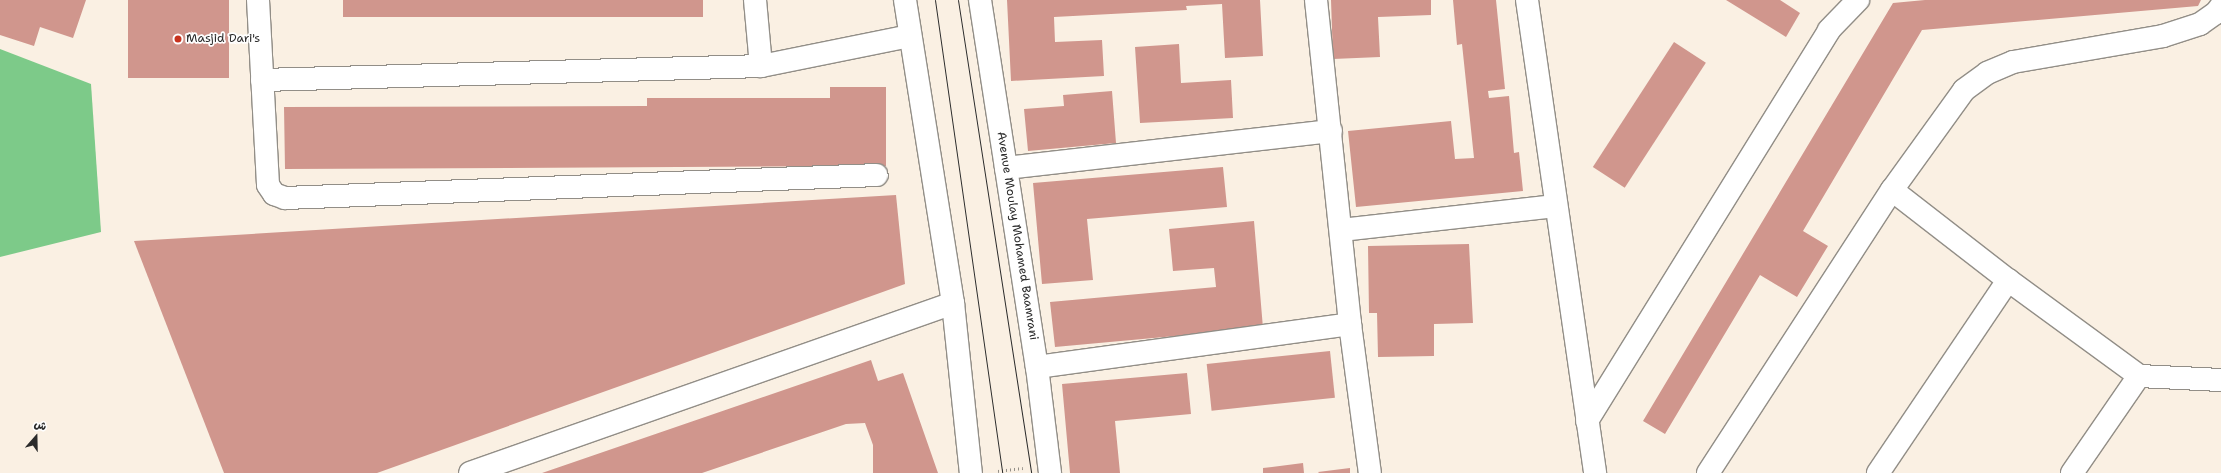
<!DOCTYPE html>
<meta charset="utf-8">
<style>
body{margin:0}
#map{position:relative;width:2221px;height:473px;overflow:hidden;background:#faf0e3;font-family:"Shantell Sans","Playpen Sans Arabic",sans-serif}
div>[style]{position:absolute}
.green>*{inset:0;background:#7dca89}
.building>*{inset:0;background:#d0968d;transform-origin:0 0}
.path>*{height:2.5px;margin-top:-1.25px;transform-origin:0;background:repeating-linear-gradient(90deg,#928e87 0 1px,transparent 0 4px)}
.roads{filter:drop-shadow(1px 0 #928e87) drop-shadow(-1px 0 #928e87) drop-shadow(0 1px #928e87) drop-shadow(0 -1px #928e87)}
.minor>*{height:22px;margin:-11px;padding:0 11px;transform-origin:11px;border-radius:11px;background:#fff}
.tram>*{height:1px;margin:-0.5px;padding:0 0.5px;transform-origin:0.5px;border-radius:0.5px;background:#2b2b2b}
.dots>*{width:11px;height:11px;translate:-50% -50%;box-sizing:border-box;border:2px solid #fff;border-radius:50%}
span{translate:-50% -50%;white-space:nowrap;text-align:center;line-height:1.15;-webkit-text-stroke:3.5px #fff;paint-order:stroke}
.poi-label{font-size:12px;color:#2b2b2b}
.left{translate:0 -50%;text-align:left}
.street-label{font-size:12px;color:#2b2b2b}
.north{position:absolute;left:16px;top:417px;width:40px;height:40px;-webkit-text-stroke:3px #fff;paint-order:stroke;rotate:20deg;font-size:11px;font-weight:700;line-height:16px;text-align:center;color:#2b2b2b}
.north::after{content:'';display:block;margin:auto;width:14px;height:18px;background:#2b2b2b;clip-path:polygon(50% 0,100% 100%,50% 72%,0 100%)}
</style>
<div id="map">
<div class="green">
<i style="clip-path:polygon(0 49px,91px 84px,101px 232px,0 257px)"></i>
</div>
<div class="building">
<i style="clip-path:polygon(0 0,86px 0,73px 38px,40px 27px,34px 46px,0 35px)"></i>
<i style="left:128px;top:0;width:101px;height:78px"></i>
<i style="left:343px;top:0;width:360px;height:17px"></i>
<i style="clip-path:polygon(1007px 0,1260px 0,1263px 56px,1225px 58px,1222px 4px,1186px 6px,1187px 10px,1054px 17px,1055px 42px,1102px 40px,1104px 76px,1011px 81px)"></i>
<i style="clip-path:polygon(1331px 0,1431px 0,1431px 15px,1378px 17px,1380px 57px,1333px 59px)"></i>
<i style="clip-path:polygon(1453px 0,1496px 0,1505px 89px,1488px 91px,1489px 98px,1509px 96px,1514px 153px,1519px 152px,1523px 191px,1356px 207px,1348px 131px,1451px 121px,1455px 159px,1474px 158px,1462px 44px,1457px 45px)"></i>
<i style="clip-path:polygon(1726px 0,1780px 0,1800px 13px,1786px 37px)"></i>
<i style="clip-path:polygon(1925px 0,2201px 0,2198px 6px,1922px 30px,1803px 231px,1828px 246px,1797px 297px,1760px 275px,1665px 434px,1643px 421px,1893px 3px)"></i>
<i style="left:1674px;top:42px;width:38px;height:149px;rotate:33deg"></i>
<i style="clip-path:polygon(1179px 44px,1181px 83px,1231px 80px,1233px 118px,1140px 123px,1135px 47px)"></i>
<i style="clip-path:polygon(830px 87px,886px 87px,886px 166px,285px 169px,284px 107px,647px 106px,647px 98px,830px 98px)"></i>
<i style="clip-path:polygon(1112px 91px,1116px 143px,1028px 151px,1024px 109px,1064px 106px,1063px 95px)"></i>
<i style="clip-path:polygon(1223px 167px,1227px 207px,1087px 219px,1093px 280px,1042px 284px,1033px 183px)"></i>
<i style="clip-path:polygon(896px 195px,905px 284px,377px 473px,224px 473px,134px 241px)"></i>
<i style="clip-path:polygon(1254px 221px,1263px 328px,1055px 347px,1050px 302px,1216px 287px,1214px 268px,1173px 271px,1169px 229px)"></i>
<i style="clip-path:polygon(1469px 244px,1473px 323px,1434px 324px,1434px 356px,1378px 357px,1377px 313px,1369px 313px,1368px 246px)"></i>
<i style="left:1330px;top:351px;width:47px;height:124px;rotate:84deg"></i>
<i style="clip-path:polygon(871px 360px,878px 381px,903px 373px,938px 473px,873px 473px,873px 445px,865px 423px,846px 424px,702px 473px,542px 473px)"></i>
<i style="clip-path:polygon(1187px 373px,1191px 414px,1115px 421px,1120px 473px,1070px 473px,1062px 384px)"></i>
<i style="clip-path:polygon(1303px 463px,1304px 473px,1263px 473px,1263px 468px)"></i>
<i style="clip-path:polygon(1350px 468px,1350px 473px,1319px 473px,1318px 472px)"></i>
</div>
<div class="path">
<i style="left:998px;top:471px;width:25px;rotate:-7deg"></i>
</div>
<div class="roads">
<div class="minor">
<i style="left:258px;top:0;width:185px;rotate:86.9deg"></i>
<i style="left:268px;top:185px;width:11px;rotate:56deg"></i>
<i style="left:274px;top:194px;width:12px;rotate:20deg"></i>
<i style="left:285px;top:198px;width:592px;rotate:-2.22deg"></i>
<i style="left:755px;top:0;width:66px;rotate:84.8deg"></i>
<i style="left:905px;top:0;width:307px;rotate:81deg"></i>
<i style="left:953px;top:303px;width:171px;rotate:84deg"></i>
<i style="left:980px;top:0;width:371px;rotate:81.2deg"></i>
<i style="left:1037px;top:367px;width:107px;rotate:83deg"></i>
<i style="left:1316px;top:0;width:326px;rotate:84deg"></i>
<i style="left:1350px;top:324px;width:150px;rotate:82.4deg"></i>
<i style="left:1527px;top:0;width:478px;rotate:81.8deg"></i>
<i style="left:262px;top:80px;width:499px;rotate:-1.6deg"></i>
<i style="left:761px;top:66px;width:152px;rotate:-11.4deg"></i>
<i style="left:1006px;top:168px;width:327px;rotate:-6.5deg"></i>
<i style="left:1892px;top:190px;width:147px;rotate:37.8deg"></i>
<i style="left:2008px;top:280px;width:162px;rotate:36.2deg"></i>
<i style="left:1341px;top:230px;width:216px;rotate:-6.4deg"></i>
<i style="left:1037px;top:367px;width:316px;rotate:-7.8deg"></i>
<i style="left:1587px;top:421px;width:460px;rotate:-58.2deg"></i>
<i style="left:1829px;top:30px;width:42px;rotate:-46deg"></i>
<i style="left:470px;top:473px;width:512px;rotate:-19.39deg"></i>
<i style="left:1708px;top:473px;width:338px;rotate:-57deg"></i>
<i style="left:1892px;top:190px;width:123px;rotate:-54.2deg"></i>
<i style="left:1964px;top:90px;width:29px;rotate:-36deg"></i>
<i style="left:1987px;top:73px;width:28px;rotate:-23deg"></i>
<i style="left:2013px;top:62px;width:152px;rotate:-9.8deg"></i>
<i style="left:2163px;top:36px;width:39px;rotate:-18deg"></i>
<i style="left:2200px;top:24px;width:19px;rotate:-35deg"></i>
<i style="left:2216px;top:13px;width:9px;rotate:-54deg"></i>
<i style="left:1878px;top:473px;width:233px;rotate:-56deg"></i>
<i style="left:2072px;top:473px;width:118px;rotate:-55.4deg"></i>
<i style="left:2139px;top:376px;width:82px;rotate:2.8deg"></i>
</div>
</div>
<div class="tram">
<i style="left:935px;top:0;width:478px;rotate:81.9deg"></i>
<i style="left:958px;top:0;width:479px;rotate:81.2deg"></i>
</div>
<div class="dots">
<i style="left:178px;top:39px;background:#c8321e"></i>
</div>
<div class="poi-label">
<span class="left" style="left:186px;top:39px">Masjid Dari's</span>
</div>
<div class="street-label">
<span style="left:1017px;top:236px;rotate:81deg">Avenue Moulay Mohamed Baamrani</span>
</div>
<div class="north">ش</div>
</div>
